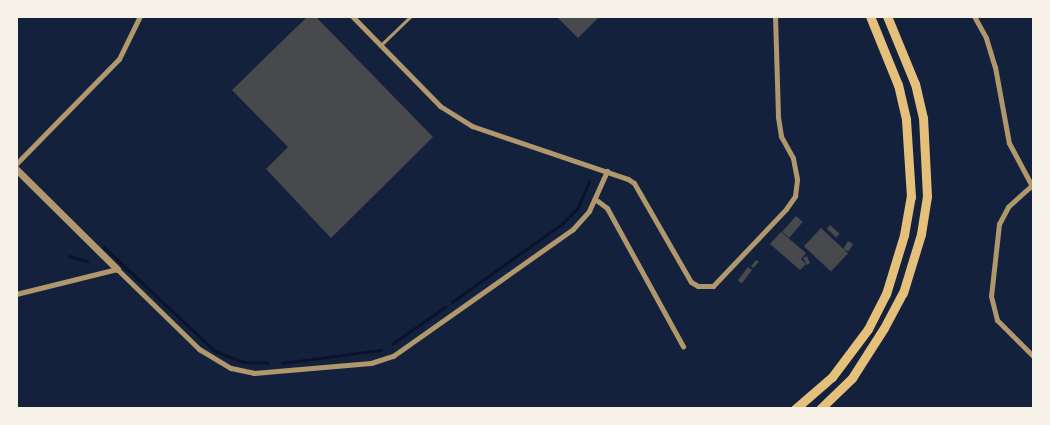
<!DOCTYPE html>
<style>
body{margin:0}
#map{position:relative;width:1050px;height:425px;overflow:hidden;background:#14213d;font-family:Roboto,sans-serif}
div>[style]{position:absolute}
.stream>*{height:2.5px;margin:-1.25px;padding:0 1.25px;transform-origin:1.25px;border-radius:1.25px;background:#0b132b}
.building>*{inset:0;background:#48494c;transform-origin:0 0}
.service>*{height:2.5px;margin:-1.25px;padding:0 1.25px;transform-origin:1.25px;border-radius:1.25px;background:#b1986c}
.minor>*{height:5px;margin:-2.5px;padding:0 2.5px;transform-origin:2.5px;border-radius:2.5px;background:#b1986c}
.tertiary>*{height:7px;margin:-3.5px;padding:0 3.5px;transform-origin:3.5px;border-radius:3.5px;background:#b1986c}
.primary>*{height:9px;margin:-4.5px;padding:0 4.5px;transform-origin:4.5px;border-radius:4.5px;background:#e5c07b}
span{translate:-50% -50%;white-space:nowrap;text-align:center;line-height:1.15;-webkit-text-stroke:5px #f6f1e7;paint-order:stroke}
.frame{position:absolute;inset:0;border:18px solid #f6f1e7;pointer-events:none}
</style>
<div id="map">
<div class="stream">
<i style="left:104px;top:247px;width:152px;rotate:43.1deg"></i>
<i style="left:215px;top:351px;width:31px;rotate:21deg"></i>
<i style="left:244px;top:362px;width:24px;rotate:2deg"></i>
<i style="left:69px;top:256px;width:19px;rotate:16deg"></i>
<i style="left:452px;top:302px;width:136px;rotate:-35.4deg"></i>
<i style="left:563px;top:223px;width:20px;rotate:-45deg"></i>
<i style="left:577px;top:209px;width:30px;rotate:-66deg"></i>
<i style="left:392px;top:344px;width:65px;rotate:-34.9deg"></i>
<i style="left:282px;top:363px;width:100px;rotate:-7.5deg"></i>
</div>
<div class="building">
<i style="clip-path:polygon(308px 16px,315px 16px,433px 137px,331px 238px,266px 169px,288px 147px,232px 90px)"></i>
<i style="clip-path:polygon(556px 16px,600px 16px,578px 38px)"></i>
<i style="left:796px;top:216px;width:9px;height:21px;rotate:41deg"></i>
<i style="left:830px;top:225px;width:13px;height:5px;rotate:42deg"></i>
<i style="left:821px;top:228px;width:37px;height:25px;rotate:43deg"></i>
<i style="clip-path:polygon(781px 232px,806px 253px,801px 259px,806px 264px,800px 270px,770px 244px)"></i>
<i style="left:848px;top:241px;width:6px;height:9px;rotate:31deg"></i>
<i style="clip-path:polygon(807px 256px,810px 263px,807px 265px,803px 258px)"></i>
<i style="clip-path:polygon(756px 260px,759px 262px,753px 268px,751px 266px)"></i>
<i style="left:748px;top:267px;width:5px;height:17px;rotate:37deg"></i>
</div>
<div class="service">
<i style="left:382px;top:44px;width:40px;rotate:-44deg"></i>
</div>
<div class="minor">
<i style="left:352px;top:16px;width:126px;rotate:45.6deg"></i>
<i style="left:440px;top:106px;width:38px;rotate:32deg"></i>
<i style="left:472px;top:126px;width:165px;rotate:18.8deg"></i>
<i style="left:628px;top:179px;width:7px;rotate:34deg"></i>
<i style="left:634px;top:183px;width:114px;rotate:60.1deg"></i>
<i style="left:691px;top:282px;width:8px;rotate:30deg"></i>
<i style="left:698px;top:286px;width:15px"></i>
<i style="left:713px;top:286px;width:106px;rotate:-46.5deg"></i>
<i style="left:786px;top:209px;width:16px;rotate:-55deg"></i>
<i style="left:795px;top:196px;width:17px;rotate:-83deg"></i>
<i style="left:797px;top:179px;width:21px;rotate:-101deg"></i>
<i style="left:793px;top:158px;width:25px;rotate:-119deg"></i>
<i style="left:781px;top:136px;width:20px;rotate:-99deg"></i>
<i style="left:778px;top:116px;width:100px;rotate:-91.7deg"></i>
<i style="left:974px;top:16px;width:25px;rotate:61deg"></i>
<i style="left:986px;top:38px;width:30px;rotate:73deg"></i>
<i style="left:995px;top:67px;width:77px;rotate:79.6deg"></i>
<i style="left:1009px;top:143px;width:51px;rotate:61.9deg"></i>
<i style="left:16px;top:164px;width:147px;rotate:-45.6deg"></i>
<i style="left:119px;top:59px;width:48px;rotate:-64deg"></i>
<i style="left:1031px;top:186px;width:31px;rotate:138deg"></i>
<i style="left:1008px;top:207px;width:19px;rotate:118deg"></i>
<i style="left:999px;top:224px;width:72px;rotate:96.3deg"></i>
<i style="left:991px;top:296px;width:25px;rotate:76deg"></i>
<i style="left:997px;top:320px;width:52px;rotate:45deg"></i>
<i style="left:595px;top:199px;width:15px;rotate:37deg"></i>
<i style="left:607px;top:208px;width:158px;rotate:61.2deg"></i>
<i style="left:16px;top:294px;width:104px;rotate:-13.9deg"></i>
<i style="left:117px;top:269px;width:115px;rotate:44.3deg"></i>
<i style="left:199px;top:349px;width:37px;rotate:31deg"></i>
<i style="left:231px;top:368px;width:24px;rotate:12deg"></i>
<i style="left:254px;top:373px;width:117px;rotate:-4.9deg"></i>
<i style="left:371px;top:363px;width:23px;rotate:-18deg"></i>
<i style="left:393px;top:356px;width:220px;rotate:-35.2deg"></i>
<i style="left:573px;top:229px;width:24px;rotate:-48deg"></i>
<i style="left:589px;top:211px;width:44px;rotate:-65.8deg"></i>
</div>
<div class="tertiary">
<i style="left:16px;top:169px;width:142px;rotate:44.7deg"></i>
</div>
<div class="primary">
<i style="left:795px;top:409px;width:49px;rotate:-40.9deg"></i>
<i style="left:832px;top:377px;width:60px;rotate:-53.1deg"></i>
<i style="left:868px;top:329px;width:39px;rotate:-63deg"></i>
<i style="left:886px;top:294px;width:62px;rotate:-73deg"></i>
<i style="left:904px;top:235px;width:39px;rotate:-80deg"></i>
<i style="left:911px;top:197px;width:78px;rotate:-93.7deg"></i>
<i style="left:906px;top:119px;width:35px;rotate:-103deg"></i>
<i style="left:898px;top:85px;width:74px;rotate:-112.1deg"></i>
<i style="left:820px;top:409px;width:45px;rotate:-44.1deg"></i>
<i style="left:852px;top:378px;width:59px;rotate:-57.4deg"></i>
<i style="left:884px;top:328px;width:40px;rotate:-62deg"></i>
<i style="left:903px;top:293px;width:62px;rotate:-73deg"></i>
<i style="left:921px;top:234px;width:38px;rotate:-81deg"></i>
<i style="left:927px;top:196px;width:78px;rotate:-92.9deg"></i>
<i style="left:923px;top:118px;width:35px;rotate:-103deg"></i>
<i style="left:915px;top:84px;width:74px;rotate:-112.4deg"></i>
</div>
<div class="frame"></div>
</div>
